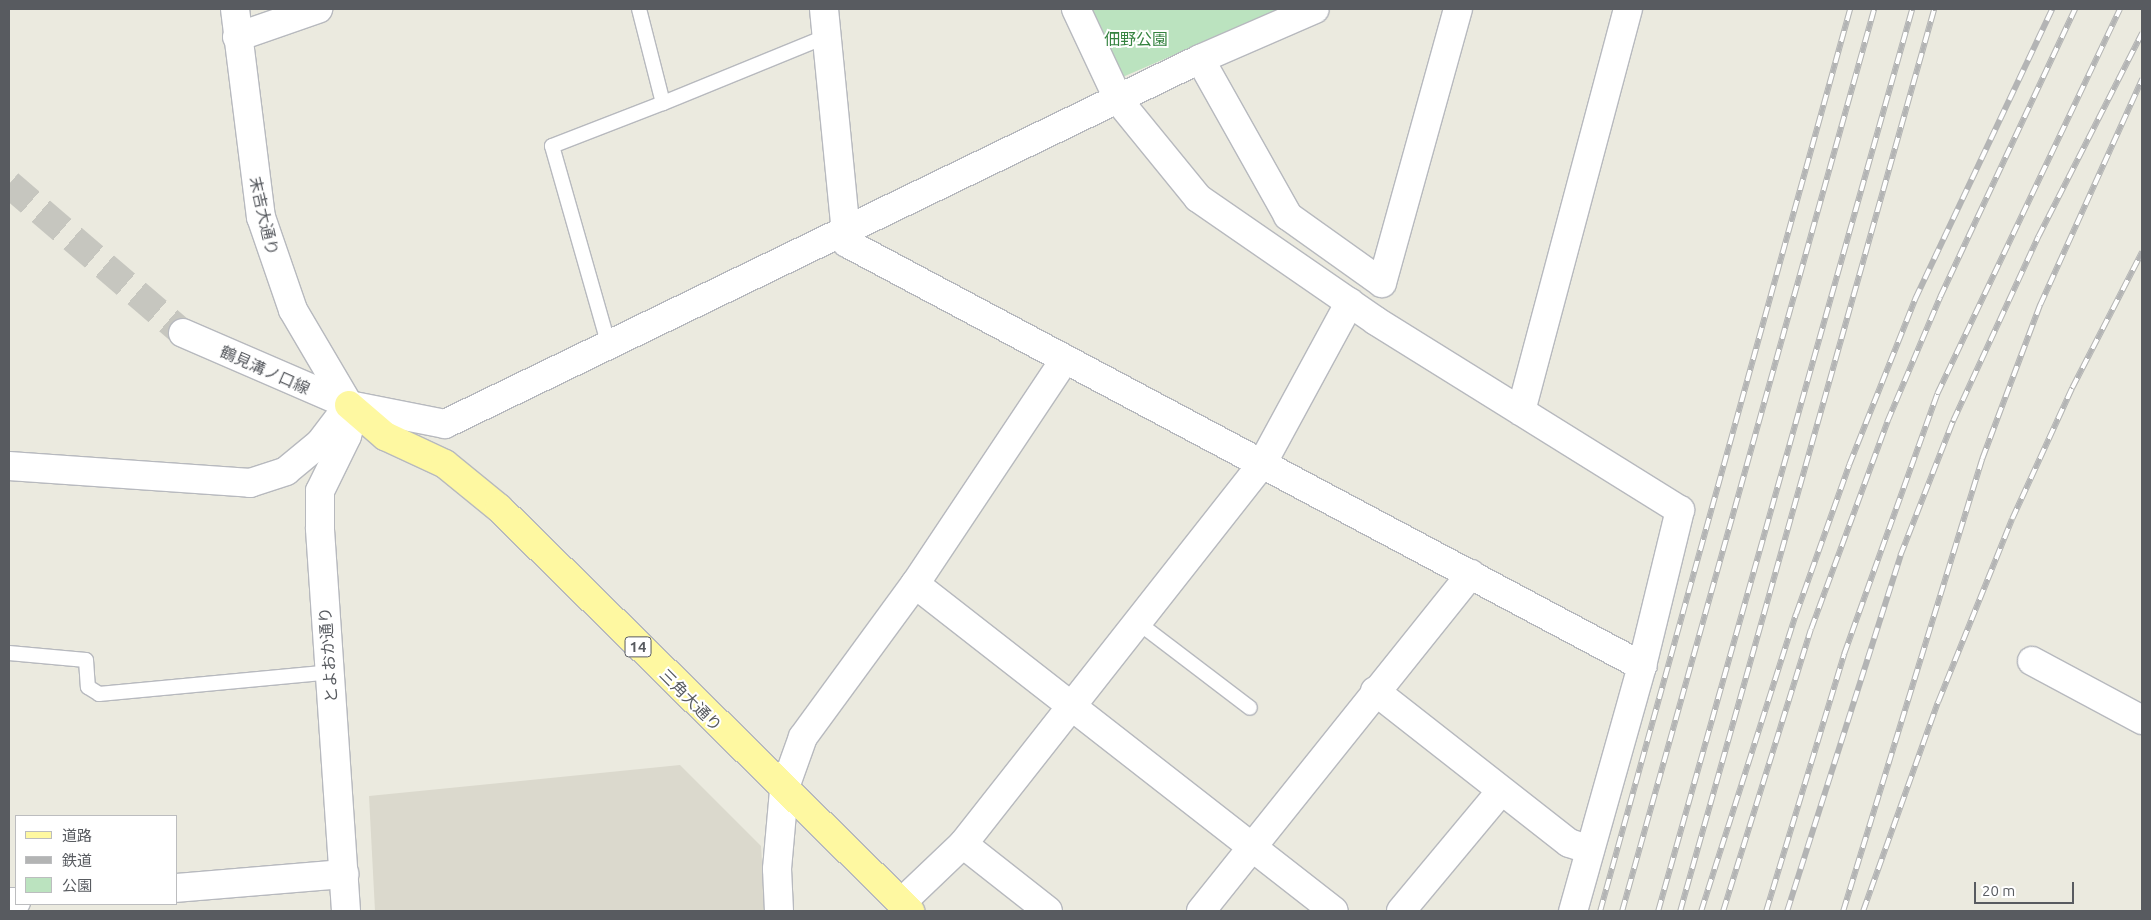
<!DOCTYPE html>
<meta charset="utf-8">
<style>
body{margin:0}
#map{position:relative;width:2151px;height:920px;overflow:hidden;background:#ebeadf;font-family:Ubuntu,"Noto Sans JP",sans-serif}
div>[style]{position:absolute}
.education>*{inset:0;background:#dbd9cd}
.green>*{inset:0;background:#bbe3bf}
.street-tunnel>*{height:28px;margin-top:-14px;transform-origin:0;background:repeating-linear-gradient(90deg,#c6c6bf 0 28px,transparent 0 42px)}
.roads{filter:drop-shadow(1px 0 #b7b9be) drop-shadow(-1px 0 #b7b9be) drop-shadow(0 1px #b7b9be) drop-shadow(0 -1px #b7b9be)}
.lane>*{height:14px;margin:-7px;padding:0 7px;transform-origin:7px;border-radius:7px;background:#fff}
.street>*{height:28px;margin:-14px;padding:0 14px;transform-origin:14px;border-radius:14px;background:#fff}
.secondary>*{height:28px;margin:-14px;padding:0 14px;transform-origin:14px;border-radius:14px;background:#fff}
.primary>*{height:28px;margin:-14px;padding:0 14px;transform-origin:14px;border-radius:14px;background:#fef8a1}
.rail>*{height:5.5px;margin-top:-2.75px;transform-origin:0;background:repeating-linear-gradient(90deg,#fff 0 11px,#b3b4b4 0 22px);box-sizing:border-box;border-block:1px solid #b3b4b4}
span{translate:-50% -50%;white-space:nowrap;text-align:center;line-height:1.15;-webkit-text-stroke:4px #fff;paint-order:stroke}
.shield-label span{padding:1px 4px;background:#fff;border:1px solid;border-radius:4px;-webkit-text-stroke-width:0}
.shield-label{font-size:15px;color:#585b60;font-weight:700}
.park-label{font-size:16px;color:#358340}
.street-label{font-size:16px;color:#585b60}
.frame{position:absolute;inset:0;border:10px solid #585b60;pointer-events:none}
.legend{position:absolute;left:15px;top:815px;width:162px;height:90px;box-sizing:border-box;background:#fff;border:1px solid #bcbdbf;margin:0;padding:6px 9px;list-style:none;font-size:15px;color:#585b60}
.legend li{display:flex;align-items:center;gap:10px;height:25px}
.legend b{width:25px;border:1px solid #bcbdbf}
.scale{position:absolute;left:1974px;top:882px;width:100px;height:22px;box-sizing:border-box;border:2px solid #585b60;border-top:0;padding-left:6px;font-size:15px;line-height:18px;white-space:nowrap;color:#585b60;-webkit-text-stroke:4px #fff;paint-order:stroke}
</style>
<div id="map">
<div class="education">
<i style="clip-path:polygon(680px 765px,761px 846px,765px 911px,375px 911px,369px 796px)"></i>
</div>
<div class="green">
<i style="clip-path:polygon(1091px 9px,1280px 9px,1118px 79px)"></i>
</div>
<div class="street-tunnel">
<i style="left:9px;top:184px;width:229px;rotate:40.6deg"></i>
</div>
<div class="roads">
<div class="lane">
<i style="left:663px;top:103px;width:177px;rotate:-22.2deg"></i>
<i style="left:609px;top:346px;width:208px;rotate:-105.9deg"></i>
<i style="left:552px;top:146px;width:119px;rotate:-21.2deg"></i>
<i style="left:663px;top:103px;width:97px;rotate:-104.3deg"></i>
<i style="left:1136px;top:621px;width:143px;rotate:37.3deg"></i>
<i style="left:9px;top:653px;width:77px;rotate:5.2deg"></i>
<i style="left:86px;top:660px;width:27px;rotate:86deg"></i>
<i style="left:88px;top:687px;width:13px;rotate:32deg"></i>
<i style="left:99px;top:694px;width:232px;rotate:-5.4deg"></i>
</div>
<div class="street">
<i style="left:824px;top:9px;width:235px;rotate:84.4deg"></i>
<i style="left:847px;top:243px;width:901px;rotate:28.02deg"></i>
<i style="left:1076px;top:9px;width:102px;rotate:64.9deg"></i>
<i style="left:1119px;top:101px;width:125px;rotate:50.8deg"></i>
<i style="left:1198px;top:198px;width:216px;rotate:34.6deg"></i>
<i style="left:1376px;top:321px;width:358px;rotate:31.9deg"></i>
<i style="left:1680px;top:510px;width:161px;rotate:103.7deg"></i>
<i style="left:1642px;top:666px;width:255px;rotate:105.7deg"></i>
<i style="left:237px;top:37px;width:86px;rotate:-19.1deg"></i>
<i style="left:1200px;top:59px;width:180px;rotate:60.7deg"></i>
<i style="left:1288px;top:216px;width:115px;rotate:35.5deg"></i>
<i style="left:1382px;top:283px;width:284px;rotate:-74.5deg"></i>
<i style="left:1521px;top:411px;width:416px;rotate:-75.1deg"></i>
<i style="left:915px;top:584px;width:531px;rotate:37.97deg"></i>
<i style="left:2032px;top:661px;width:125px;rotate:28.2deg"></i>
<i style="left:1375px;top:691px;width:246px;rotate:38.1deg"></i>
<i style="left:1569px;top:843px;width:22px;rotate:18deg"></i>
<i style="left:963px;top:844px;width:108px;rotate:38.2deg"></i>
<i style="left:176px;top:888px;width:169px;rotate:-4.8deg"></i>
<i style="left:9px;top:902px;width:7px"></i>
<i style="left:901px;top:903px;width:86px;rotate:-43.6deg"></i>
<i style="left:963px;top:844px;width:484px;rotate:-51.8deg"></i>
<i style="left:1262px;top:464px;width:184px;rotate:-61.5deg"></i>
<i style="left:346px;top:911px;width:384px;rotate:-93.9deg"></i>
<i style="left:320px;top:528px;width:37px;rotate:-90deg"></i>
<i style="left:320px;top:491px;width:61px;rotate:-63.9deg"></i>
<i style="left:347px;top:436px;width:16px;rotate:-75deg"></i>
<i style="left:351px;top:421px;width:16px;rotate:-97deg"></i>
<i style="left:349px;top:405px;width:98px;rotate:11.2deg"></i>
<i style="left:445px;top:424px;width:839px;rotate:-25.8deg"></i>
<i style="left:1200px;top:59px;width:125px;rotate:-23.5deg"></i>
<i style="left:779px;top:911px;width:42px;rotate:-92.7deg"></i>
<i style="left:777px;top:869px;width:79px;rotate:-84.9deg"></i>
<i style="left:784px;top:790px;width:56px;rotate:-70.3deg"></i>
<i style="left:803px;top:737px;width:190px;rotate:-53.8deg"></i>
<i style="left:915px;top:584px;width:270px;rotate:-56.3deg"></i>
<i style="left:1201px;top:911px;width:432px;rotate:-51.3deg"></i>
<i style="left:1401px;top:911px;width:155px;rotate:-50.2deg"></i>
</div>
<div class="secondary">
<i style="left:235px;top:9px;width:210px;rotate:82.9deg"></i>
<i style="left:261px;top:217px;width:98px;rotate:71deg"></i>
<i style="left:293px;top:310px;width:110px;rotate:59.5deg"></i>
<i style="left:183px;top:333px;width:181px;rotate:23.4deg"></i>
<i style="left:9px;top:466px;width:242px;rotate:4deg"></i>
<i style="left:250px;top:483px;width:38px;rotate:-18deg"></i>
<i style="left:286px;top:471px;width:44px;rotate:-39.5deg"></i>
<i style="left:320px;top:443px;width:48px;rotate:-52.7deg"></i>
</div>
<div class="primary">
<i style="left:349px;top:405px;width:48px;rotate:40.7deg"></i>
<i style="left:385px;top:436px;width:66px;rotate:25deg"></i>
<i style="left:445px;top:464px;width:70px;rotate:39.2deg"></i>
<i style="left:499px;top:508px;width:576px;rotate:44.44deg"></i>
</div>
</div>
<div class="rail">
<i style="left:1600px;top:911px;width:936px;rotate:-74.51deg"></i>
<i style="left:1622px;top:911px;width:937px;rotate:-74.39deg"></i>
<i style="left:1658px;top:911px;width:937px;rotate:-74.27deg"></i>
<i style="left:1680px;top:911px;width:937px;rotate:-74.27deg"></i>
<i style="left:1701px;top:911px;width:312px;rotate:-72.3deg"></i>
<i style="left:1796px;top:614px;width:158px;rotate:-70.4deg"></i>
<i style="left:1849px;top:465px;width:179px;rotate:-68.3deg"></i>
<i style="left:1915px;top:299px;width:321px;rotate:-64.7deg"></i>
<i style="left:1723px;top:911px;width:295px;rotate:-72.7deg"></i>
<i style="left:1811px;top:629px;width:221px;rotate:-69.8deg"></i>
<i style="left:1887px;top:422px;width:136px;rotate:-67deg"></i>
<i style="left:1940px;top:297px;width:318px;rotate:-64.9deg"></i>
<i style="left:1766px;top:911px;width:269px;rotate:-73.1deg"></i>
<i style="left:1844px;top:654px;width:276px;rotate:-70.3deg"></i>
<i style="left:1937px;top:394px;width:426px;rotate:-64.6deg"></i>
<i style="left:1787px;top:911px;width:373px;rotate:-72.3deg"></i>
<i style="left:1900px;top:556px;width:145px;rotate:-68.6deg"></i>
<i style="left:1953px;top:421px;width:203px;rotate:-65.2deg"></i>
<i style="left:2038px;top:237px;width:229px;rotate:-63deg"></i>
<i style="left:1843px;top:911px;width:473px;rotate:-72.9deg"></i>
<i style="left:1982px;top:459px;width:165px;rotate:-69.4deg"></i>
<i style="left:2040px;top:305px;width:248px;rotate:-65.7deg"></i>
<i style="left:1863px;top:911px;width:222px;rotate:-70.3deg"></i>
<i style="left:1938px;top:702px;width:197px;rotate:-68deg"></i>
<i style="left:2012px;top:519px;width:144px;rotate:-65.4deg"></i>
<i style="left:2072px;top:388px;width:153px;rotate:-62.8deg"></i>
</div>
<div class="shield-label">
<span style="left:638px;top:647px">14</span>
</div>
<div class="park-label">
<span style="left:1136px;top:39px">佃野公園</span>
</div>
<div class="street-label">
<span style="left:264px;top:216px;rotate:77deg">末吉大通り</span>
<span style="left:265px;top:370px;rotate:24deg">鶴見溝ノ口線</span>
<span style="left:328px;top:655px;rotate:-94deg">とよおか通り</span>
<span style="left:691px;top:700px;rotate:45deg">三角大通り</span>
</div>
<div class="frame"></div>
<ul class="legend">
<li><b style="height:6px;background:#fef8a1"></b>道路</li>
<li><b style="height:6px;background:#b3b4b4"></b>鉄道</li>
<li><b style="height:14px;background:#bbe3bf"></b>公園</li>
</ul>
<div class="scale">20 m</div>
</div>
